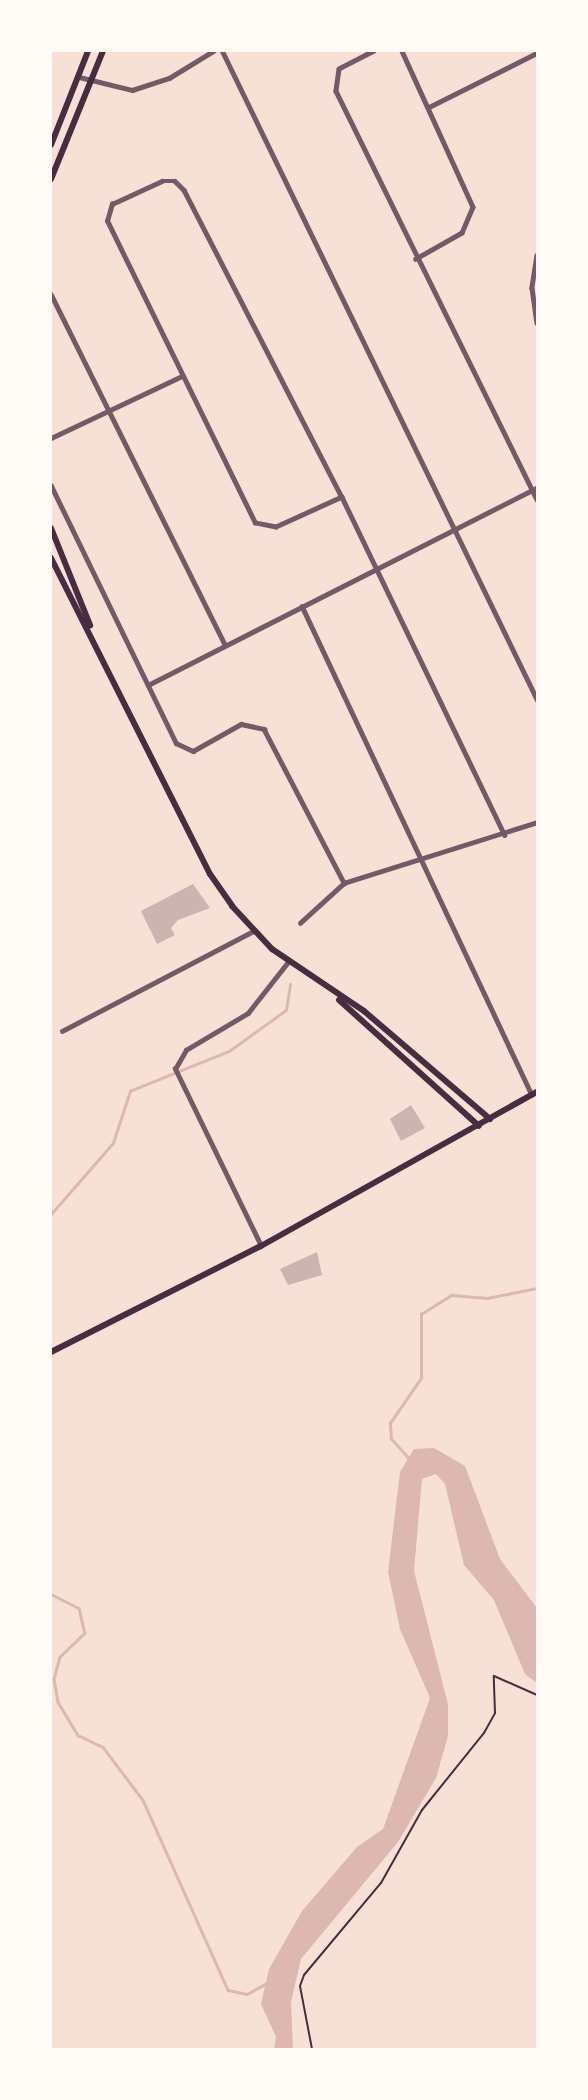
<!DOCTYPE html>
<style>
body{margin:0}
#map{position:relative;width:588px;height:2100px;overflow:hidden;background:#f7e1d7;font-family:"Golos Text",sans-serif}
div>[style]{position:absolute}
.water>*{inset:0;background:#dcb8b0}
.stream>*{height:2.5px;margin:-1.25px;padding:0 1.25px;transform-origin:1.25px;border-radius:1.25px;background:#dcb8b0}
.building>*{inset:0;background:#ccb4b1}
.path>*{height:2px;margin:-1px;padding:0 1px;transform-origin:1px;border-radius:1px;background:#4a2c40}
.minor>*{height:4.5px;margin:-2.25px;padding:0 2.25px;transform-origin:2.25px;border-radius:2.25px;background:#755966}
.tertiary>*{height:5px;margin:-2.5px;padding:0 2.5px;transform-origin:2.5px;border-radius:2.5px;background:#755966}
.secondary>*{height:6px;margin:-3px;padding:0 3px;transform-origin:3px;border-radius:3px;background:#4a2c40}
span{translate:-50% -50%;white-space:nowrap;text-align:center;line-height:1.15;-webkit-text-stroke:6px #fffaf5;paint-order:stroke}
.frame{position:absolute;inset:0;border:52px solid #fffaf5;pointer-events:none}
</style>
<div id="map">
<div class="water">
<i style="clip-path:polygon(434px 1448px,465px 1466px,500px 1559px,537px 1608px,537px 1683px,525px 1674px,494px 1600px,464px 1565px,445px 1484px,436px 1474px,422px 1479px,414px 1571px,448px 1704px,448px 1736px,436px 1778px,398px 1842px,301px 1959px,291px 2002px,293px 2049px,274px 2049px,276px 2037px,261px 2004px,269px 1969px,302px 1911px,357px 1847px,383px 1829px,430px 1698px,400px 1629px,388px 1572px,400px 1472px,414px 1449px)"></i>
</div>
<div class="stream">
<i style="left:51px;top:1214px;width:94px;rotate:-48.9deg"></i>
<i style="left:113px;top:1143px;width:55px;rotate:-71.9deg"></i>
<i style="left:130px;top:1091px;width:107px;rotate:-22deg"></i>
<i style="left:229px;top:1051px;width:70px;rotate:-35.7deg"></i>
<i style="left:286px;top:1010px;width:26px;rotate:-81deg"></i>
<i style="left:410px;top:1460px;width:28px;rotate:-132deg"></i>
<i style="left:391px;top:1439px;width:16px;rotate:-94deg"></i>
<i style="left:390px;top:1423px;width:55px;rotate:-55.4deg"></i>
<i style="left:421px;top:1378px;width:64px;rotate:-90deg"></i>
<i style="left:421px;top:1314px;width:36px;rotate:-32deg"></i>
<i style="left:452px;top:1295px;width:35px;rotate:5deg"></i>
<i style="left:487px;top:1298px;width:51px;rotate:-11.3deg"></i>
<i style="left:51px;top:1594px;width:31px;rotate:27deg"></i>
<i style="left:79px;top:1608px;width:26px;rotate:77deg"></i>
<i style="left:85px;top:1633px;width:35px;rotate:136deg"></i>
<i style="left:60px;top:1657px;width:23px;rotate:105deg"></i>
<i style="left:54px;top:1679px;width:23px;rotate:80deg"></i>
<i style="left:58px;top:1702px;width:39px;rotate:59deg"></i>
<i style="left:78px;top:1735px;width:28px;rotate:26deg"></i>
<i style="left:103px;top:1747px;width:66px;rotate:53deg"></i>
<i style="left:143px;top:1800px;width:208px;rotate:65.9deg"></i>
<i style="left:228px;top:1990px;width:19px;rotate:12deg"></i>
<i style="left:247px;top:1994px;width:25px;rotate:-29deg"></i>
</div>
<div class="building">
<i style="clip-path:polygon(193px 884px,210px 908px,178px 920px,171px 928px,175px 935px,157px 944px,141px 911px)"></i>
<i style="clip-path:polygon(411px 1105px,425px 1128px,401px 1141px,390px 1119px)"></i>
<i style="clip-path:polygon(317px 1252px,322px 1275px,288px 1285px,280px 1269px)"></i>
</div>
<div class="path">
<i style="left:312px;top:2049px;width:64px;rotate:-100.8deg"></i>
<i style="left:300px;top:1986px;width:12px;rotate:-70deg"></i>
<i style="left:304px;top:1975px;width:120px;rotate:-50.1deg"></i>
<i style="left:381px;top:1883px;width:84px;rotate:-60.7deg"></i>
<i style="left:422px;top:1810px;width:99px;rotate:-51.2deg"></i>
<i style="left:484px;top:1733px;width:23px;rotate:-61deg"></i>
<i style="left:495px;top:1713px;width:37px;rotate:-92deg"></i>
<i style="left:494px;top:1676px;width:47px;rotate:23.8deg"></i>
</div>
<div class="minor">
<i style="left:374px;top:51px;width:39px;rotate:153deg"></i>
<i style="left:339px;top:69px;width:22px;rotate:98deg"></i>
<i style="left:336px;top:91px;width:455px;rotate:63.8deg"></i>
<i style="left:402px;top:51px;width:171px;rotate:65.5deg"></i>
<i style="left:473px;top:207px;width:28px;rotate:113deg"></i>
<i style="left:462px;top:233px;width:53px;rotate:150.5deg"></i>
<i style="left:429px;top:107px;width:121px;rotate:-26.6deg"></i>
<i style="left:537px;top:255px;width:33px;rotate:99deg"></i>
<i style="left:532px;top:288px;width:35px;rotate:82deg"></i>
<i style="left:51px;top:294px;width:392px;rotate:63.6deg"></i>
<i style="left:51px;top:438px;width:145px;rotate:-25.3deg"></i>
<i style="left:51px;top:485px;width:287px;rotate:64.1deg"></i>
<i style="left:176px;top:743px;width:19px;rotate:25deg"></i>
<i style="left:193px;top:751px;width:55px;rotate:-29.4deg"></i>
<i style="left:241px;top:724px;width:24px;rotate:12deg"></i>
<i style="left:264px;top:729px;width:174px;rotate:62.5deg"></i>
<i style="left:342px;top:497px;width:72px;rotate:155.6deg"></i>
<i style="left:276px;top:527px;width:21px;rotate:-169deg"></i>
<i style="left:255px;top:523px;width:336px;rotate:-116.1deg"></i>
<i style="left:107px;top:221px;width:18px;rotate:-74deg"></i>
<i style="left:112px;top:204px;width:55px;rotate:-24.7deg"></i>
<i style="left:162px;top:181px;width:13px"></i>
<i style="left:175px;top:181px;width:13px;rotate:45deg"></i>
<i style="left:184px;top:190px;width:345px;rotate:62.8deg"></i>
<i style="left:342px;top:497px;width:375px;rotate:64.3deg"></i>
<i style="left:302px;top:606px;width:540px;rotate:64.81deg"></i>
<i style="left:148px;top:685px;width:436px;rotate:-26.9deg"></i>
<i style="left:300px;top:923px;width:59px;rotate:-42.3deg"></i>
<i style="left:344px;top:883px;width:202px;rotate:-17.5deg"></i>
<i style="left:62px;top:1031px;width:216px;rotate:-27.6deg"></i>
<i style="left:261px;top:1246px;width:197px;rotate:-115.9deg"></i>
<i style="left:175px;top:1069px;width:22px;rotate:-60deg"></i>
<i style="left:186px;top:1050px;width:72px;rotate:-30.8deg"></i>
<i style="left:248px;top:1013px;width:65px;rotate:-51.9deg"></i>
</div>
<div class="tertiary">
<i style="left:222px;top:51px;width:721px;rotate:64.11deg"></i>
<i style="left:79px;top:77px;width:55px;rotate:13.8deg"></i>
<i style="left:132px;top:90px;width:39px;rotate:-18deg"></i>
<i style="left:169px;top:78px;width:52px;rotate:-31.5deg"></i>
</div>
<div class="secondary">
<i style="left:51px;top:145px;width:101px;rotate:-68.5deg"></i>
<i style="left:51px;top:179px;width:138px;rotate:-67.9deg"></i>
<i style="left:51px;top:528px;width:105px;rotate:68.1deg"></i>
<i style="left:51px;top:558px;width:354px;rotate:63.3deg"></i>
<i style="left:210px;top:874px;width:39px;rotate:55deg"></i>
<i style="left:232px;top:906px;width:59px;rotate:47.1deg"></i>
<i style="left:272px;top:949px;width:111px;rotate:34deg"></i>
<i style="left:364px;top:1011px;width:166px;rotate:40.6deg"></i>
<i style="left:339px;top:1000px;width:188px;rotate:42deg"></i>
<i style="left:51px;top:1352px;width:235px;rotate:-26.8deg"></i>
<i style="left:261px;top:1246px;width:316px;rotate:-29.2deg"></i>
</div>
<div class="frame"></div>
</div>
